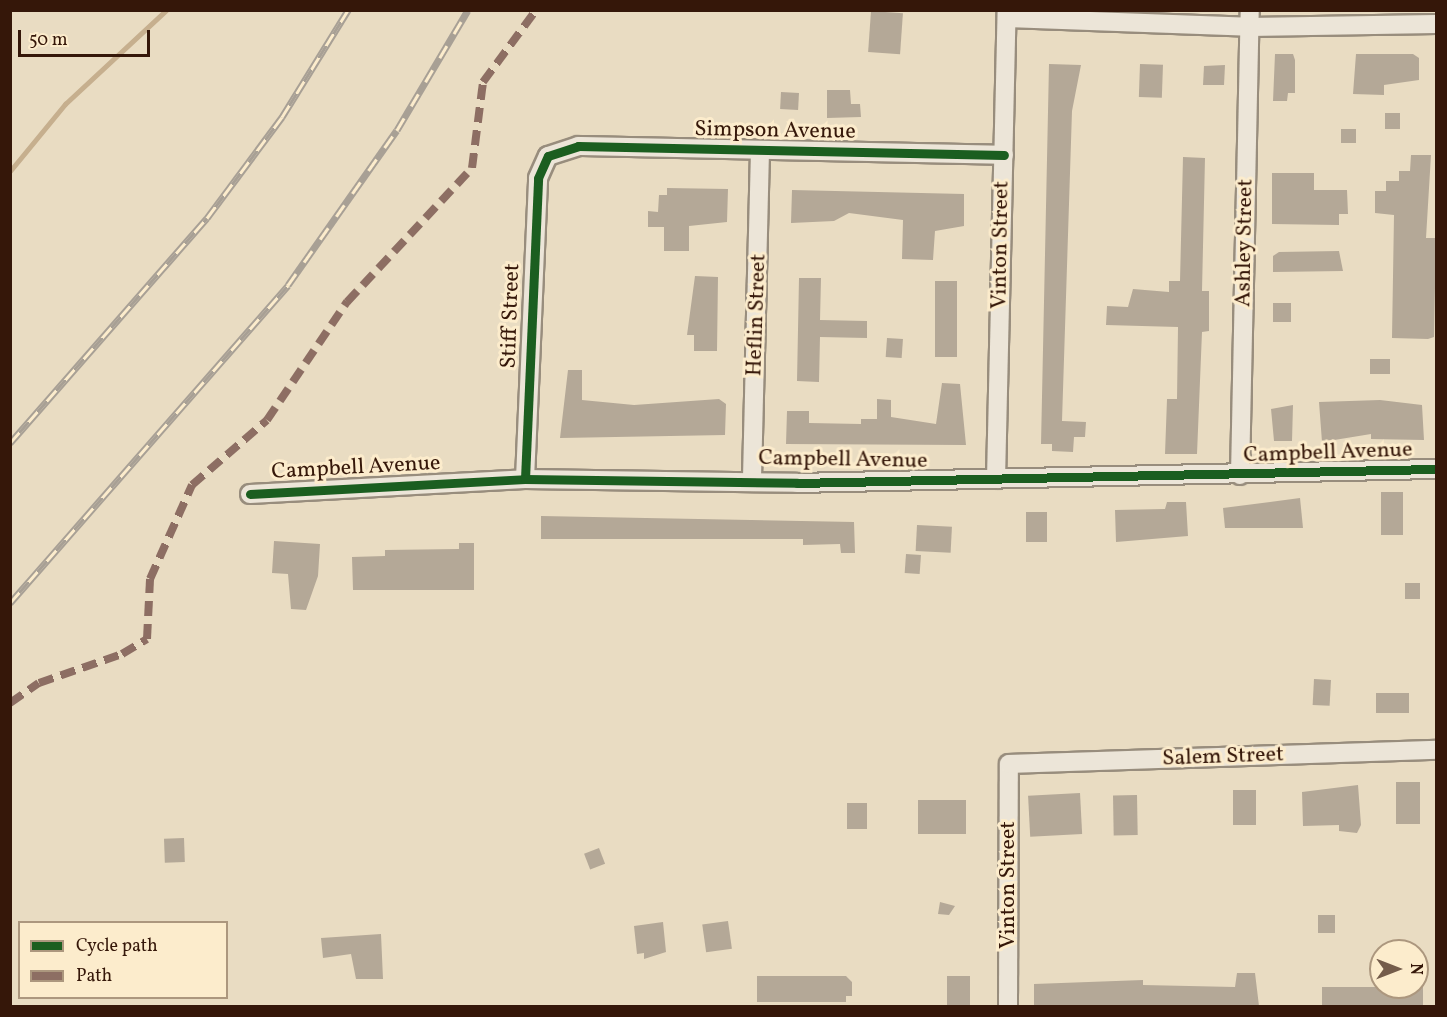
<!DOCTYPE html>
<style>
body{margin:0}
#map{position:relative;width:1447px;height:1017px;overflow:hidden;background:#e9dcc2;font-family:Vollkorn,serif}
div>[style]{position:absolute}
.stream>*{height:5px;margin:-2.5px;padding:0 2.5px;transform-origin:2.5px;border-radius:2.5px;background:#c6af8e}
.building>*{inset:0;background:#b4a897;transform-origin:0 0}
.roads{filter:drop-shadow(2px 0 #988d7d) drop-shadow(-2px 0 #988d7d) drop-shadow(0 2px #988d7d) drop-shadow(0 -2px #988d7d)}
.street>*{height:18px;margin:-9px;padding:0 9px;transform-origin:9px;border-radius:9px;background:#ece5d8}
.rail>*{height:7px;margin-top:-3.5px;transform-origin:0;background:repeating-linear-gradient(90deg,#fceccc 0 14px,#a8a095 0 28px);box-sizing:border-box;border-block:2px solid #a8a095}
.quiet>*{height:8px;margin-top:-4px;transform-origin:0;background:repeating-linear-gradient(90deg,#8d6e63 0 15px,transparent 0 23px)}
.cycleway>*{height:9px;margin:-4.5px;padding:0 4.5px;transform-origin:4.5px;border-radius:4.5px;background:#1b5e20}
span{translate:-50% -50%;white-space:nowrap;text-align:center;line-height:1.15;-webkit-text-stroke:6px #fceccc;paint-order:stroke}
.street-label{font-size:22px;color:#351709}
.frame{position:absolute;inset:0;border:12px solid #351709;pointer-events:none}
.legend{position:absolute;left:18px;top:921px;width:210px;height:78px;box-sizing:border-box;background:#fceccc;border:2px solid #ac977e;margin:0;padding:8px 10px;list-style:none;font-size:18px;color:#351709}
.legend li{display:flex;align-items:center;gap:12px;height:30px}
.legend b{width:30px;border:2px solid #ac977e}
.north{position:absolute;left:1369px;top:939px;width:60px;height:60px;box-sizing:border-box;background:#fceccc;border:2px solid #ac977e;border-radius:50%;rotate:90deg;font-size:16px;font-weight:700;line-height:24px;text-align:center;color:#351709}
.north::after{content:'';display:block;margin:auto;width:21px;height:27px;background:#745c4a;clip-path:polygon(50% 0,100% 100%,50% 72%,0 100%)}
.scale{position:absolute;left:18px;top:30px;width:132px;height:27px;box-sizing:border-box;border:3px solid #351709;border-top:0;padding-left:8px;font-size:18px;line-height:21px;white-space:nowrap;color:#351709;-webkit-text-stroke:4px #fceccc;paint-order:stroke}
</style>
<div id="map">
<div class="stream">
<i style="left:10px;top:171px;width:87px;rotate:-50.6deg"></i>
<i style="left:65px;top:104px;width:138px;rotate:-42.9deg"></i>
</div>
<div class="building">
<i style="left:871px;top:11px;width:32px;height:41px;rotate:4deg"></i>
<i style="clip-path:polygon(1275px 54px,1293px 54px,1295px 60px,1295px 93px,1288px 93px,1287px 101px,1273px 101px)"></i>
<i style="clip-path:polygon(1356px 54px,1413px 54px,1419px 58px,1419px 80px,1384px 85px,1384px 95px,1353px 94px)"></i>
<i style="clip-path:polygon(1049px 64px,1081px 65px,1072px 111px,1062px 421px,1086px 422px,1085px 437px,1074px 437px,1073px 452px,1052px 451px,1052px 444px,1041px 444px)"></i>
<i style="left:1140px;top:64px;width:23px;height:33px;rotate:2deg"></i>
<i style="clip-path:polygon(1225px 65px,1224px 85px,1203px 85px,1204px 66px)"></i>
<i style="clip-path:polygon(827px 90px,850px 90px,851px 104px,860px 104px,861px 117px,827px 118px)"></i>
<i style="left:781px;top:92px;width:18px;height:17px;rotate:3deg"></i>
<i style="left:1385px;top:113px;width:15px;height:16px"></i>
<i style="left:1341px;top:129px;width:15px;height:14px"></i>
<i style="clip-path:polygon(1411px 155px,1431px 155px,1426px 238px,1436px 238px,1434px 337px,1428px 339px,1392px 338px,1394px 215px,1375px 213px,1375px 191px,1386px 191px,1386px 181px,1399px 181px,1399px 171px,1410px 171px)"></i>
<i style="clip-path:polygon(1183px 157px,1205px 158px,1202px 291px,1209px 291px,1209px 331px,1202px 332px,1197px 454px,1165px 454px,1167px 399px,1177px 399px,1178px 327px,1106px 325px,1107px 306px,1128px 307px,1133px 289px,1169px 292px,1169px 281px,1180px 281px)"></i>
<i style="clip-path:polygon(1272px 173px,1314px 173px,1314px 190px,1347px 190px,1348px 214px,1339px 214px,1339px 225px,1272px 224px)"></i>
<i style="clip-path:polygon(667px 188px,728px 189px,727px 222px,689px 226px,689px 251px,664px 251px,664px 227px,648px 227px,648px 211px,658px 212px,659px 195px,667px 195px)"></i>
<i style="clip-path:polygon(792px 190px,964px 194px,964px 226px,935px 231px,933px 260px,902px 259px,903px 220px,849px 213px,834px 221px,791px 223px)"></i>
<i style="clip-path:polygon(1339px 251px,1343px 271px,1273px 272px,1273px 256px,1279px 252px)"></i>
<i style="clip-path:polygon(695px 276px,718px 277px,717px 351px,694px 351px,694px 335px,687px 335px)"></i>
<i style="clip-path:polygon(799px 278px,821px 278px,820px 320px,867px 321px,867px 338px,820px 337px,819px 382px,797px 381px)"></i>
<i style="left:935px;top:281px;width:22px;height:76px"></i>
<i style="left:1291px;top:303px;width:19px;height:18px;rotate:90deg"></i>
<i style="left:887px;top:338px;width:16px;height:19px;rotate:4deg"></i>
<i style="left:1370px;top:359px;width:20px;height:15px"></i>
<i style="clip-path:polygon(568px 370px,582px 370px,582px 400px,634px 405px,719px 399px,726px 404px,725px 435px,560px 438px)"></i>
<i style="clip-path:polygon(942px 383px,960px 384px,966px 445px,786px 444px,787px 411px,809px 411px,809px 423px,861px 424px,861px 419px,877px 419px,877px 399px,891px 400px,891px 417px,936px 424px)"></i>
<i style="clip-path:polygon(1380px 400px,1422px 405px,1424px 440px,1371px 439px,1371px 434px,1322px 442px,1319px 402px)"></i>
<i style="clip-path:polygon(1293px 405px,1292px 441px,1274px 441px,1271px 409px)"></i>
<i style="left:1381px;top:492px;width:22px;height:43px"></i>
<i style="clip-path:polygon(1300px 498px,1303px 528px,1225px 528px,1223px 508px)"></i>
<i style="clip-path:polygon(1167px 502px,1186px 502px,1188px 536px,1116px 542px,1115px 510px,1165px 509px)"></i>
<i style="left:1026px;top:512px;width:21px;height:30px"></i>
<i style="clip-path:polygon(541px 516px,854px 522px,855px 553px,841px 553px,840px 544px,803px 545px,803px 539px,541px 539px)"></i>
<i style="left:917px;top:525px;width:35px;height:26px;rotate:3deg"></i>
<i style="clip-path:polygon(274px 541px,320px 544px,318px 576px,306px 610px,291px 609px,288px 574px,272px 573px)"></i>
<i style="clip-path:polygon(459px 543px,474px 543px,474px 590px,353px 590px,352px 557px,385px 556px,385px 550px,459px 549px)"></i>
<i style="left:906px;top:554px;width:15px;height:19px;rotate:4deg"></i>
<i style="left:1405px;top:583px;width:15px;height:16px"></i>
<i style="left:1314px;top:679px;width:17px;height:26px;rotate:3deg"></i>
<i style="left:1376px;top:693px;width:33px;height:20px"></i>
<i style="left:1396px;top:782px;width:24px;height:42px"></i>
<i style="clip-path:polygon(1358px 785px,1361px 825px,1357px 833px,1339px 831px,1339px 825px,1303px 826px,1302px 792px)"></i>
<i style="left:1256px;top:790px;width:35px;height:23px;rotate:90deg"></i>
<i style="left:1080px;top:793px;width:41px;height:52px;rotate:87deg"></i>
<i style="left:1137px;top:795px;width:40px;height:24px;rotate:89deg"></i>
<i style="left:966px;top:800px;width:34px;height:48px;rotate:90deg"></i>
<i style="left:847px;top:803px;width:20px;height:26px"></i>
<i style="left:184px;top:838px;width:24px;height:20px;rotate:88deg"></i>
<i style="left:599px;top:848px;width:17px;height:16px;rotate:69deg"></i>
<i style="clip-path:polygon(940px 902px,955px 906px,949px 915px,938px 914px)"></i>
<i style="left:1318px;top:915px;width:17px;height:18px"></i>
<i style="left:728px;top:921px;width:28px;height:26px;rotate:82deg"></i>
<i style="clip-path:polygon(663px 922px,666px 952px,644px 959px,644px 953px,637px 954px,634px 926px)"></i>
<i style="clip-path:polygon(381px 934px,383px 979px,356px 979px,351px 954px,323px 958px,321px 938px)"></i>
<i style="clip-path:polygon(1237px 973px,1255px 973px,1259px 1006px,1034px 1006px,1034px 984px,1143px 980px,1143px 985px,1235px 987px)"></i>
<i style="clip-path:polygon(757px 976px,846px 976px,852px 982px,852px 996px,846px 996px,846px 1002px,757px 1002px)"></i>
<i style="left:947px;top:976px;width:23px;height:30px"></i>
<i style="left:1423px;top:987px;width:19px;height:101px;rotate:90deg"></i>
</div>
<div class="roads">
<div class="street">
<i style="left:1007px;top:18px;width:242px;rotate:2.1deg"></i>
<i style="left:1249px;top:27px;width:187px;rotate:-0.9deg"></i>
<i style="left:1240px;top:475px;width:465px;rotate:-88.8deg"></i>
<i style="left:752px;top:478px;width:327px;rotate:-88.6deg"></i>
<i style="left:525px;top:479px;width:301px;rotate:-87.5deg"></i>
<i style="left:538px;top:178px;width:24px;rotate:-66deg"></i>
<i style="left:548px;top:156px;width:32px;rotate:-18deg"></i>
<i style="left:578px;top:146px;width:426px;rotate:1.2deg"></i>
<i style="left:996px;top:479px;width:469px;rotate:-88.7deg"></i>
<i style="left:250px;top:494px;width:275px;rotate:-3.1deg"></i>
<i style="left:525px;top:479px;width:272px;rotate:0.8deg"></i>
<i style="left:797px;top:483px;width:639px;rotate:-1.26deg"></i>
<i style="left:1008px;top:1006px;width:242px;rotate:-89.8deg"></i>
<i style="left:1009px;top:764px;width:427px;rotate:-1.9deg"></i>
</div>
</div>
<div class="rail">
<i style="left:10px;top:443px;width:299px;rotate:-48.8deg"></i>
<i style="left:207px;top:218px;width:126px;rotate:-53.4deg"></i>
<i style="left:282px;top:117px;width:126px;rotate:-58.3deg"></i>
<i style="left:10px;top:603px;width:422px;rotate:-48.8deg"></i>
<i style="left:288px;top:285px;width:189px;rotate:-54.9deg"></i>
<i style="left:397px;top:130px;width:139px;rotate:-59.4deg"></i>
</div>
<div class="quiet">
<i style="left:10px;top:703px;width:35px;rotate:-35deg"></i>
<i style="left:39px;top:683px;width:88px;rotate:-19.3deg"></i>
<i style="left:122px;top:654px;width:29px;rotate:-31deg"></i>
<i style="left:147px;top:639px;width:60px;rotate:-87.1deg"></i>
<i style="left:150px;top:579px;width:103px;rotate:-65.9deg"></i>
<i style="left:192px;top:485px;width:99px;rotate:-40.9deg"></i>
<i style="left:267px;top:420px;width:143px;rotate:-55.9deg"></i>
<i style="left:347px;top:302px;width:183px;rotate:-47deg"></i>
<i style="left:472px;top:168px;width:87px;rotate:-82.7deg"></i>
<i style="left:483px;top:82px;width:89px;rotate:-53.6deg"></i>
</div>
<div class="cycleway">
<i style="left:525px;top:479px;width:301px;rotate:-87.5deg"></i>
<i style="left:538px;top:178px;width:24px;rotate:-66deg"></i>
<i style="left:548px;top:156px;width:32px;rotate:-18deg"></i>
<i style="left:578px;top:146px;width:426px;rotate:1.2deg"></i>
<i style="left:250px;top:494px;width:275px;rotate:-3.1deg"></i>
<i style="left:525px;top:479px;width:272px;rotate:0.8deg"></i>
<i style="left:797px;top:483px;width:639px;rotate:-1.26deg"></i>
</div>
<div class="street-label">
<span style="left:775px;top:131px;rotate:1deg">Simpson Avenue</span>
<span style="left:1245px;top:243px;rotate:-89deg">Ashley Street</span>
<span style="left:1001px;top:245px;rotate:-89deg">Vinton Street</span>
<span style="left:757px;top:315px;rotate:-88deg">Heflin Street</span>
<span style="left:511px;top:316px;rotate:-88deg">Stiff Street</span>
<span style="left:1328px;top:453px;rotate:-2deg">Campbell Avenue</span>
<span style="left:843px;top:460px;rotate:1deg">Campbell Avenue</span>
<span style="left:356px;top:468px;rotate:-3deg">Campbell Avenue</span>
<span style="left:1223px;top:757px;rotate:-2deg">Salem Street</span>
<span style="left:1009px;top:885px;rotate:-90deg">Vinton Street</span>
</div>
<div class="frame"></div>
<ul class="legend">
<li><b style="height:8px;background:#1b5e20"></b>Cycle path</li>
<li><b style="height:8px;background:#8d6e63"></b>Path</li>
</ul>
<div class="north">N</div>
<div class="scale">50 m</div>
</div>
